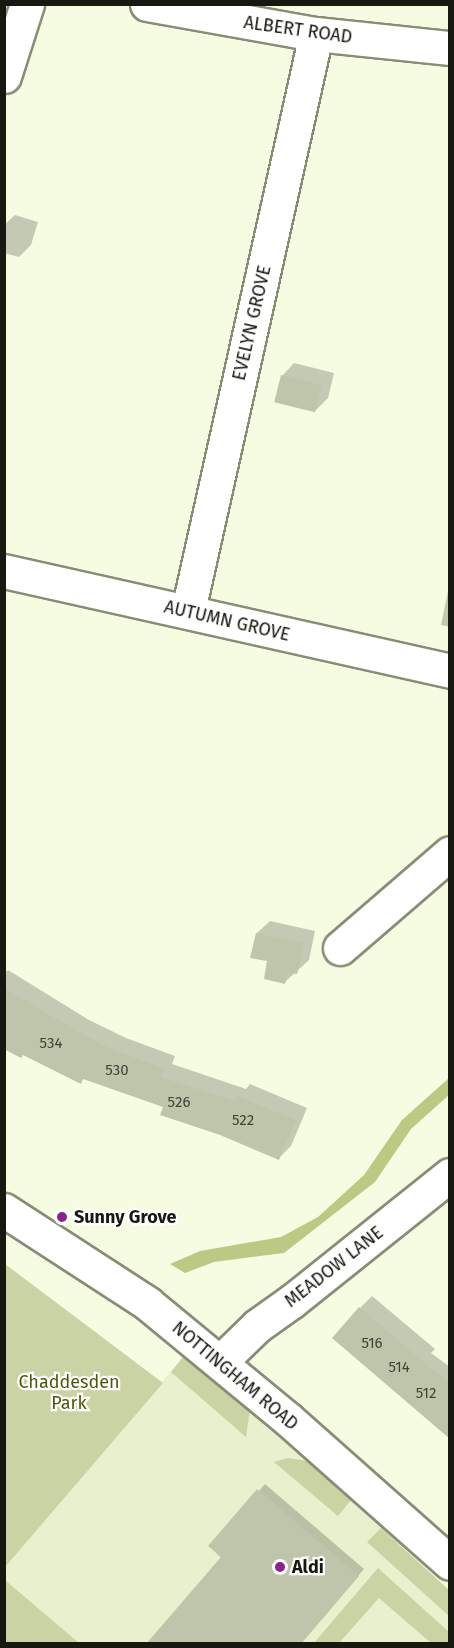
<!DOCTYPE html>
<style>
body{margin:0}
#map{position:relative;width:454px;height:1648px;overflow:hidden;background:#f6fce1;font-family:"Fira Sans",sans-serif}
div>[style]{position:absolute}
.built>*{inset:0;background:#e9f0ce}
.green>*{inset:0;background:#c9d3a3}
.water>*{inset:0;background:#bcc985}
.shadow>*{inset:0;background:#0003}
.building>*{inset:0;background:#bfc5ab;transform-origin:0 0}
.roads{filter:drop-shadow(2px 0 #888d75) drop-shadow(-2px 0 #888d75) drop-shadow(0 2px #888d75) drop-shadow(0 -2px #888d75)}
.minor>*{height:33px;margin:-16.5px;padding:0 16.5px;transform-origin:16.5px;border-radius:16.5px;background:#fff}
.dots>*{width:16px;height:16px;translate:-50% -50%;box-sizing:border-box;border:3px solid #fff;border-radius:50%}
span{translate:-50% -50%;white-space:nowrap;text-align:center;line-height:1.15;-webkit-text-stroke:4.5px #fff;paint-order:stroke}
.number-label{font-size:15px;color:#414437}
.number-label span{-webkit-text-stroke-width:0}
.street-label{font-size:18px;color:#171910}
.poi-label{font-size:18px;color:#171910;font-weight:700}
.left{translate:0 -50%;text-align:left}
.park-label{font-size:18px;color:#4e5808}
.frame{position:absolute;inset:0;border:6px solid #171910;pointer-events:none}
</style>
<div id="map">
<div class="built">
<i style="clip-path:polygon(184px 1356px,228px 1389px,449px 1590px,449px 1643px,79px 1643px,5px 1580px,5px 1567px)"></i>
</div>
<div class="green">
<i style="clip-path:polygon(5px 1264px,163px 1383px,5px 1567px)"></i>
<i style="clip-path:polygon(184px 1356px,250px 1409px,246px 1437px,171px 1372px)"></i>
<i style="clip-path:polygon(288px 1458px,307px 1461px,351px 1500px,338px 1516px,274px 1462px)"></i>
<i style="clip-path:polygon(381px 1528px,449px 1590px,449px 1616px,367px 1542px)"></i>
<i style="clip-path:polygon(378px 1568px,449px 1632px,449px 1643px,431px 1643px,379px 1598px,339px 1643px,314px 1643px)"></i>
<i style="clip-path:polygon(4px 1580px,5px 1580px,79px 1643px,5px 1643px)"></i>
</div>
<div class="water">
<i style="clip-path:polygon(449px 1078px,449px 1095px,411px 1129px,375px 1182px,284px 1253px,214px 1262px,185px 1273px,170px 1264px,200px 1251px,281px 1237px,318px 1217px,364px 1175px,402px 1120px)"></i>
</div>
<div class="shadow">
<i style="clip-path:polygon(15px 215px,38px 222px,31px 245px,19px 257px,4px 253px,4px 225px)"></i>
<i style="clip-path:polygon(294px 363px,334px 373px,328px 398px,316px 410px,282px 376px)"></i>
<i style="clip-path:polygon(449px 586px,450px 586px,450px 627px,441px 625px)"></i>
<i style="clip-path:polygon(270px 921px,315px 931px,309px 960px,285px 982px,269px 960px,257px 933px)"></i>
<i style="clip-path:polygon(8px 970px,89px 1020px,126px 1038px,175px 1056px,172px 1064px,246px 1089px,250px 1084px,307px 1108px,291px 1146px,278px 1159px,165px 1106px,84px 1078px,80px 1082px,24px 1053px,4px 1047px,4px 974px)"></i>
<i style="clip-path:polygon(372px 1296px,435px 1349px,431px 1353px,450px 1367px,450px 1437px,360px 1308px)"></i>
<i style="clip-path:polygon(265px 1484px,364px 1569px,300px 1644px,210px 1546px)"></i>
</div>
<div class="building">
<i style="left:281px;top:375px;width:42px;height:28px;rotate:14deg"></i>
<i style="clip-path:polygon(256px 933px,304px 943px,297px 974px,288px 972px,285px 984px,264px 979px,267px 961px,250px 958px)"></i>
<i style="clip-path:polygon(4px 988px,77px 1031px,113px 1050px,164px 1068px,161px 1077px,234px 1101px,237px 1096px,296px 1120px,279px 1160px,220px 1135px,160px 1115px,163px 1107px,83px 1079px,81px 1084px,23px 1055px,21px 1058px,4px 1049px)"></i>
<i style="clip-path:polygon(359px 1307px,450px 1384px,450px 1439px,332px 1338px)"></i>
<i style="clip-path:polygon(257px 1489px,359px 1576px,301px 1644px,146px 1644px,221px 1557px,208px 1546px)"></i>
</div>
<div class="roads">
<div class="minor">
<i style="left:147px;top:4px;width:172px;rotate:10.1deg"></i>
<i style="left:316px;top:34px;width:135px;rotate:6deg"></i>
<i style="left:4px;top:76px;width:76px;rotate:-72.3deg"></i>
<i style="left:4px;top:571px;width:457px;rotate:12.6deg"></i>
<i style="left:188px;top:611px;width:591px;rotate:-77.49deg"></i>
<i style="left:340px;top:948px;width:145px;rotate:-40.8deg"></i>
<i style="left:4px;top:1210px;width:171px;rotate:33deg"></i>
<i style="left:147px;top:1303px;width:184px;rotate:39.5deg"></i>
<i style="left:289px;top:1420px;width:215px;rotate:41.6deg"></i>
<i style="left:220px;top:1362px;width:52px;rotate:-44.2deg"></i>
<i style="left:257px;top:1326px;width:43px;rotate:-35.5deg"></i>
<i style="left:292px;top:1301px;width:202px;rotate:-38.6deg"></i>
</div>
</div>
<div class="dots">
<i style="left:62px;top:1217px;background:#8b258c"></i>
<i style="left:280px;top:1567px;background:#8b258c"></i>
</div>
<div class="number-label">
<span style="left:51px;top:1044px">534</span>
<span style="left:117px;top:1071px">530</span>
<span style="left:179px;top:1103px">526</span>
<span style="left:243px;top:1121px">522</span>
<span style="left:372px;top:1344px">516</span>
<span style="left:399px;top:1368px">514</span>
<span style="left:426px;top:1394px">512</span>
</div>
<div class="street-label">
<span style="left:298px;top:30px;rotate:8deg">ALBERT ROAD</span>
<span style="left:252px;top:323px;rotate:-77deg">EVELYN GROVE</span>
<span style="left:227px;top:621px;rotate:13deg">AUTUMN GROVE</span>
<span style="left:334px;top:1267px;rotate:-38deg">MEADOW LANE</span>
<span style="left:235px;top:1376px;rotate:40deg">NOTTINGHAM ROAD</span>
</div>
<div class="poi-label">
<span class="left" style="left:74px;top:1217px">Sunny Grove</span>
<span class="left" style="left:292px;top:1567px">Aldi</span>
</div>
<div class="park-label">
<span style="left:69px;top:1393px">Chaddesden<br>Park</span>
</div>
<div class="frame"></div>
</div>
